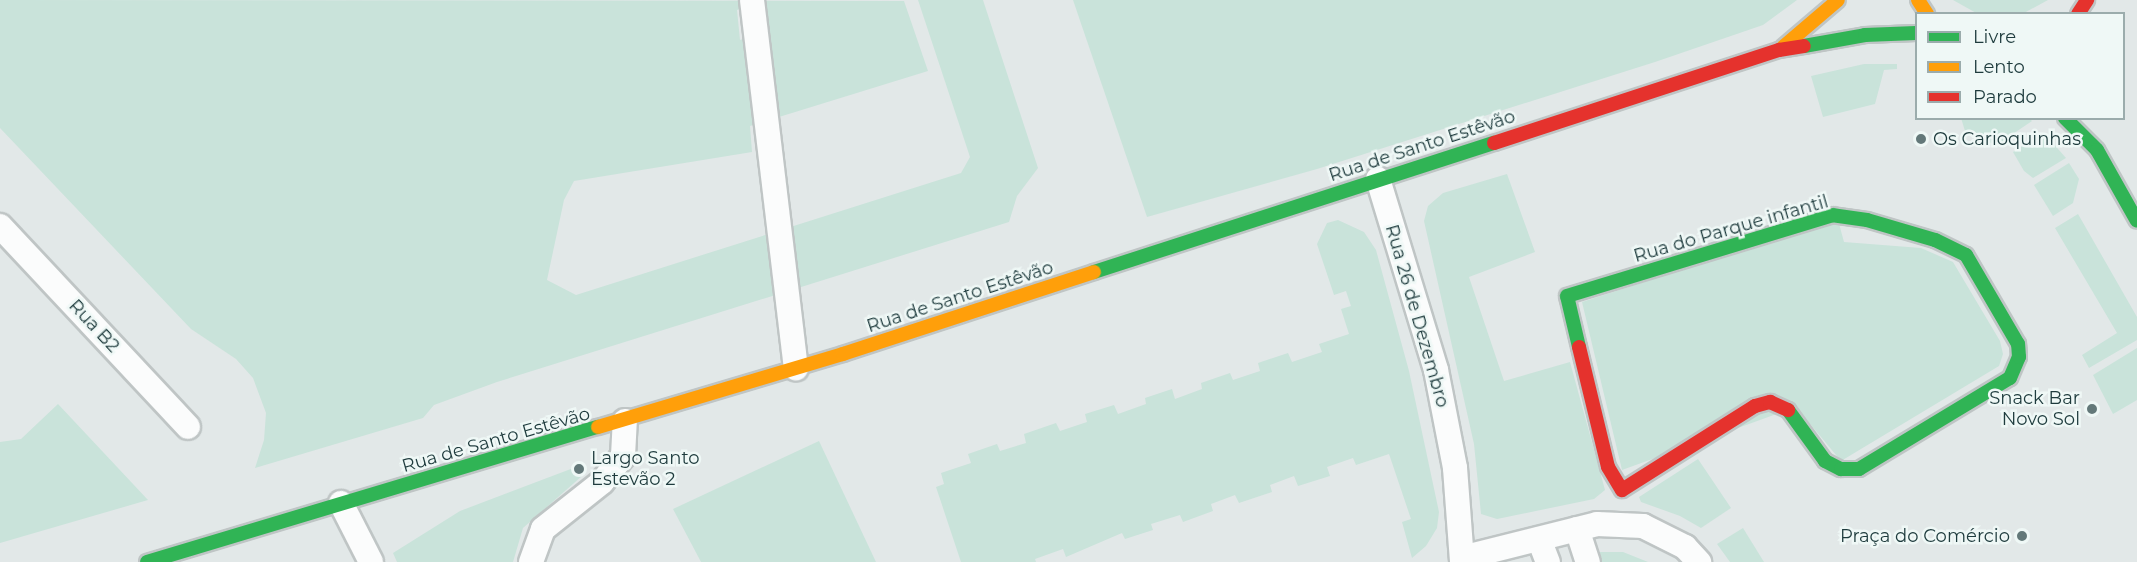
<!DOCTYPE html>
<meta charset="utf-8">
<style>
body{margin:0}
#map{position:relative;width:2137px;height:562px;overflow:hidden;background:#e2e8e8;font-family:Montserrat,sans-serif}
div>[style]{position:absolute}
.green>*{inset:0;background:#c9e3da}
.roads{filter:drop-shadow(2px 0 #bfc5c5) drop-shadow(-2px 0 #bfc5c5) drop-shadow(0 2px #bfc5c5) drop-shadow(0 -2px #bfc5c5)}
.street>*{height:24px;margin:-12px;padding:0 12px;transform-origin:12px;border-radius:12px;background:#fbfcfc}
.fast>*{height:14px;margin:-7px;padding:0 7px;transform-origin:7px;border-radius:7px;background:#30b455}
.slow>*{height:14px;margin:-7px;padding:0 7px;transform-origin:7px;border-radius:7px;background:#ff9f0a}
.jam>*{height:14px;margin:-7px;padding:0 7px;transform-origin:7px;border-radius:7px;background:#e5322d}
.dots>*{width:16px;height:16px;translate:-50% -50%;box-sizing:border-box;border:3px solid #eff8f6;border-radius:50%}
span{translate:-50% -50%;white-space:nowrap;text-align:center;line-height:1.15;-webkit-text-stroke:5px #eff8f6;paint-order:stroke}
.poi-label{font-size:18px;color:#1e3b3d}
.left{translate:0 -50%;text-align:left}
.right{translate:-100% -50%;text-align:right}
.street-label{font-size:18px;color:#1e3b3d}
.legend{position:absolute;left:1915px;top:12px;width:210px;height:108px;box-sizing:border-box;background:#eff8f6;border:2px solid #9bacac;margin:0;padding:8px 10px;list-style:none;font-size:18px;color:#1e3b3d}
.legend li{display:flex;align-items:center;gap:12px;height:30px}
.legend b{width:30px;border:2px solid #9bacac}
</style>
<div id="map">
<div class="green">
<i style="clip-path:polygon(evenodd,0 0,904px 1px,928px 71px,750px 126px,752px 152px,574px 181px,564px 200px,547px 280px,576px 295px,961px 173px,970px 157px,918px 0,983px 0,1038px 168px,1017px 196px,1009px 222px,497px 382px,434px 405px,423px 418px,255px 468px,264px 440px,266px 413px,253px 378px,236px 359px,191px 329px,0 128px,0 0,762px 1px,766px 32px,740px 40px,737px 10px,762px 1px)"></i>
<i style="clip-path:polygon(1073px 0,1797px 0,1763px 25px,1655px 62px,1317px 169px,1147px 217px)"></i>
<i style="clip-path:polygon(1953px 0,2048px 0,2024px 13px,1978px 14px)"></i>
<i style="clip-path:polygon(1864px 64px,1897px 64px,1897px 69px,1884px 70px,1875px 104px,1823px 117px,1811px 76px)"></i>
<i style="clip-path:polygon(1961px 118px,2029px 118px,2032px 121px,1998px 144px,1980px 141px,1965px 131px)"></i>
<i style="clip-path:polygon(2044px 133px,2066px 158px,2033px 178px,2024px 171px,2013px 152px)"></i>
<i style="clip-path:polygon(2069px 163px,2079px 179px,2073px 203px,2053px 216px,2034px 185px)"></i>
<i style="clip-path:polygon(1507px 174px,1535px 252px,1469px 277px,1504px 381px,1570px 362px,1605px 490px,1594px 499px,1497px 519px,1481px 514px,1474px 444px,1424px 221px,1428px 206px,1443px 193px)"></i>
<i style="clip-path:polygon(2078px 214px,2137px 317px,2137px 340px,2089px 368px,2082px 355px,2117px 333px,2055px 228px)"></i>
<i style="clip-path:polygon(1338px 220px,1364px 232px,1376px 250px,1409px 371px,1439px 512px,1437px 528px,1426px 546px,1412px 558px,1402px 522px,1411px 519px,1389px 454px,1356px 465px,1353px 458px,1327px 467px,1330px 476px,1298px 486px,1294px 476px,1270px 485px,1272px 492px,1239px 503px,1235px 495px,1211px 504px,1213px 511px,1183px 522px,1180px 515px,1151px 524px,1153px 530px,1125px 539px,1122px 533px,1066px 557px,1063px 549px,1035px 559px,1036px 562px,961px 562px,936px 487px,944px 484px,941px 473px,971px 463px,968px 454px,997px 444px,1000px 451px,1026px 443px,1024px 434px,1056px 423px,1060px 431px,1087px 422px,1085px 414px,1114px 405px,1118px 414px,1146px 404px,1145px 398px,1172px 389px,1175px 399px,1202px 389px,1201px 383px,1230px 373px,1233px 380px,1260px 371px,1258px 363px,1288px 353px,1292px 362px,1322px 352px,1319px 344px,1349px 334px,1341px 309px,1351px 306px,1346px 291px,1334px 295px,1317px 244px,1327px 223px)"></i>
<i style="clip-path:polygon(1838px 220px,1844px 242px,1921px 248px,1953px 262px,2000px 341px,2003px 354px,1999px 366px,1841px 461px,1796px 407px,1622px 470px,1582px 302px)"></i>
<i style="clip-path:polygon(2137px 348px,2137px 400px,2113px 414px,2093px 375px)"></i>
<i style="clip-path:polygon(58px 404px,148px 500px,0 543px,0 442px,21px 439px)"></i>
<i style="clip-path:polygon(819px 441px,876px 562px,701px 562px,673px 509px)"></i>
<i style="clip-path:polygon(1698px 459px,1731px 508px,1701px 528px,1680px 516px,1641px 502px,1639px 497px)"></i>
<i style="clip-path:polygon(576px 467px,582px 476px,523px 528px,513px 562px,397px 562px,393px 553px,460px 511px)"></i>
<i style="clip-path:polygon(1743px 528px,1764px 562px,1730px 562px,1717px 544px)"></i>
<i style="clip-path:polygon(1599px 552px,1623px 552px,1648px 562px,1602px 562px)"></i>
</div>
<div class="roads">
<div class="street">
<i style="left:752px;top:0;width:371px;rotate:83.2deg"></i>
<i style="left:1378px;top:179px;width:200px;rotate:73.1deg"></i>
<i style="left:1436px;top:370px;width:100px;rotate:79deg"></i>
<i style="left:1455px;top:468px;width:94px;rotate:85.7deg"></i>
<i style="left:0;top:226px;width:275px;rotate:46.9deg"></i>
<i style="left:341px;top:503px;width:66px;rotate:63deg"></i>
<i style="left:1577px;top:529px;width:35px;rotate:72deg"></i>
<i style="left:1539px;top:539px;width:25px;rotate:69deg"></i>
<i style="left:1462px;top:558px;width:139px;rotate:-14.1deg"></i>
<i style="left:1597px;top:524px;width:46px;rotate:2.5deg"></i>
<i style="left:1643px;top:526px;width:47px;rotate:26.6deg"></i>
<i style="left:1685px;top:547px;width:21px;rotate:47deg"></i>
<i style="left:531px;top:562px;width:35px;rotate:-70deg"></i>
<i style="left:543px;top:529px;width:75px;rotate:-38.5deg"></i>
<i style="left:602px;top:482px;width:33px;rotate:-51deg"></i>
<i style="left:623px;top:456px;width:35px;rotate:-87deg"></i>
</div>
<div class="fast">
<i style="left:1804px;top:46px;width:62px;rotate:-10.2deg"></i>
<i style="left:1865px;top:35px;width:51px;rotate:-2.2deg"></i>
<i style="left:2065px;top:118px;width:45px;rotate:45deg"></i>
<i style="left:2097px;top:150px;width:81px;rotate:60.6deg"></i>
<i style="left:1094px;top:272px;width:420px;rotate:-17.9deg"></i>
<i style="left:1579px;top:347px;width:52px;rotate:-103.2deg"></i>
<i style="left:1567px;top:296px;width:278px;rotate:-16.9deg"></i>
<i style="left:1788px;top:410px;width:63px;rotate:54deg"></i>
<i style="left:1825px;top:461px;width:18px;rotate:27deg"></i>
<i style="left:1841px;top:469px;width:18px"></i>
<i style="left:1859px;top:469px;width:176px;rotate:-31.1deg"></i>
<i style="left:2010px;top:378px;width:23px;rotate:-67deg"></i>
<i style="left:2019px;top:357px;width:13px;rotate:-94deg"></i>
<i style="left:2018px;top:344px;width:103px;rotate:-120.3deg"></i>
<i style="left:1966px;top:255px;width:34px;rotate:-154deg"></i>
<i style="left:1935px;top:240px;width:71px;rotate:-163.6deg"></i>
<i style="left:1867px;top:220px;width:34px;rotate:-172deg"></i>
<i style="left:147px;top:562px;width:471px;rotate:-16.7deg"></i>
</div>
<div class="slow">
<i style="left:1918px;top:0;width:17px;rotate:57deg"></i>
<i style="left:1783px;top:47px;width:72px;rotate:-40.5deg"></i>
<i style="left:598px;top:427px;width:256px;rotate:-16.6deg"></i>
<i style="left:843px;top:354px;width:264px;rotate:-18.1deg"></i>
</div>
<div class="jam">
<i style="left:2078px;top:14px;width:17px;rotate:-57deg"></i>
<i style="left:1494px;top:143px;width:300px;rotate:-18.1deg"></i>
<i style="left:1779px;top:50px;width:25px;rotate:-9deg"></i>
<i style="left:1579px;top:347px;width:123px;rotate:76.4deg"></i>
<i style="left:1608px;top:467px;width:27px;rotate:59deg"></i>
<i style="left:1622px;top:490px;width:157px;rotate:-32.3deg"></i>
<i style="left:1755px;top:406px;width:16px;rotate:-15deg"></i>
<i style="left:1770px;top:402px;width:20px;rotate:24deg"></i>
</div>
</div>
<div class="dots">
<i style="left:1921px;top:139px;background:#637879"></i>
<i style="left:2092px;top:409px;background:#637879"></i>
<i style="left:579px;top:469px;background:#637879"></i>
<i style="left:2022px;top:536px;background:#637879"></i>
</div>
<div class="poi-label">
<span class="left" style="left:1933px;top:139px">Os Carioquinhas</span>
<span class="right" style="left:2080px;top:409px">Snack Bar<br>Novo Sol</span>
<span class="left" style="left:591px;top:469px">Largo Santo<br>Estevão 2</span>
<span class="right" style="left:2010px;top:536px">Praça do Comércio</span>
</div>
<div class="street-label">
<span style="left:1422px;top:146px;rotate:-18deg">Rua de Santo Estêvão</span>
<span style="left:1731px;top:229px;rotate:-16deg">Rua do Parque infantil</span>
<span style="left:960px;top:297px;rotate:-18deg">Rua de Santo Estêvão</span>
<span style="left:1417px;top:316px;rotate:74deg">Rua 26 de Dezembro</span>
<span style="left:94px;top:326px;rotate:47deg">Rua B2</span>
<span style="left:496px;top:440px;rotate:-16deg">Rua de Santo Estêvão</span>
</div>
<ul class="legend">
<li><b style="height:8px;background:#30b455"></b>Livre</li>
<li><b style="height:8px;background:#ff9f0a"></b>Lento</li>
<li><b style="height:8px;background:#e5322d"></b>Parado</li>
</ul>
</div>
